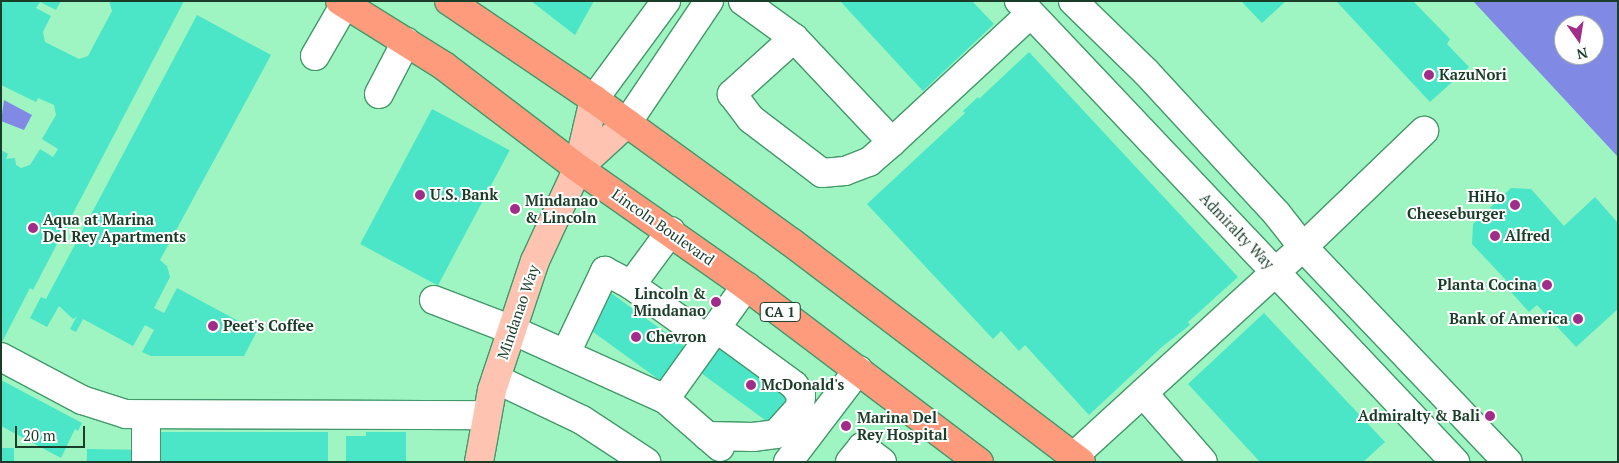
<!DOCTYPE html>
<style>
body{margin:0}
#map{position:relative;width:1619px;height:463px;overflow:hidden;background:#9ff5c1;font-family:"PT Serif",serif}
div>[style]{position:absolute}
.water>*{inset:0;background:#808ae5}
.building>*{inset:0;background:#4be5c7;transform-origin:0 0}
.roads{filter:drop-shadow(1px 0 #43986a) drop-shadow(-1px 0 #43986a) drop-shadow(0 1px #43986a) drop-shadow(0 -1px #43986a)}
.minor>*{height:28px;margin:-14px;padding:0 14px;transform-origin:14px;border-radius:14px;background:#fff}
.major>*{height:28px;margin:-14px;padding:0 14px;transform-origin:14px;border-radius:14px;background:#ffc3b1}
.highway>*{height:28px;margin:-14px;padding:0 14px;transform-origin:14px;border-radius:14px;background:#ff9b7d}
.dots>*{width:14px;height:14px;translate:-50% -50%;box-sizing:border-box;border:2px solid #fff;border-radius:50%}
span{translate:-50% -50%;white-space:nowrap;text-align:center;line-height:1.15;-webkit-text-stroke:4px #fff;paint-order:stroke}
.shield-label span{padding:1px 4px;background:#fff;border:1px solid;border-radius:4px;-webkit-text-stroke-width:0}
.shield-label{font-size:14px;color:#1a3d29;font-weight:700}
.poi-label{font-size:15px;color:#1a3d29;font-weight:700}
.left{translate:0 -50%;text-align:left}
.right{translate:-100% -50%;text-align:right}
.street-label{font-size:15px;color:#1a3d29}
.frame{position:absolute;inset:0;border:2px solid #1a3d29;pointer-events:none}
.north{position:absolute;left:1554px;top:15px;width:50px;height:50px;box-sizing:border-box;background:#fff;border:1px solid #a3b1a9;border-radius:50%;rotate:167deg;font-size:14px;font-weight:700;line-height:20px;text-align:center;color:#1a3d29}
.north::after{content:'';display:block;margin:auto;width:18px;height:22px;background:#a02d89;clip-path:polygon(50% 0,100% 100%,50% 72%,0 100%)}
.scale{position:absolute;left:15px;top:426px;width:70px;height:22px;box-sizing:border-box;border:2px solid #1a3d29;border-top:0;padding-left:6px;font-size:15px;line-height:18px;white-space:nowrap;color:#1a3d29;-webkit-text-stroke:4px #fff;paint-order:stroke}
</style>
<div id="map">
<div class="water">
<i style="clip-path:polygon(evenodd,1473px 1px,1618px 1px,1618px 157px,1473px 1px,1564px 25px,1594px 25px,1594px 55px,1564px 55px,1564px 25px)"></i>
<i style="clip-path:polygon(4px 100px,32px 115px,24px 130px,1px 121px)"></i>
</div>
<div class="building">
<i style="clip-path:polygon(1px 1px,61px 1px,56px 10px,40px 2px,36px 8px,51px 16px,43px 32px,45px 42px,79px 59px,88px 56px,112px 11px,109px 1px,184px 1px,33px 290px,30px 288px,1px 344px,1px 150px,8px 154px,6px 159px,15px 158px,16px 165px,21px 168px,30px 165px,40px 149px,53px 157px,58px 149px,42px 139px,56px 115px,54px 105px,38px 98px,36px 102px,1px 85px)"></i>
<i style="clip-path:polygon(531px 1px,594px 1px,575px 35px)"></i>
<i style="clip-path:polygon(840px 1px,972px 1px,994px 24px,923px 91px)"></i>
<i style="clip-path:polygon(1241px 1px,1286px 1px,1262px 23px)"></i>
<i style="clip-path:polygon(1336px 1px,1413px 1px,1450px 39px,1447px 44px,1469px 67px,1430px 102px)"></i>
<i style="clip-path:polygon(197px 15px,271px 55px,160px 260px,167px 266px,170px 277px,154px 308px,164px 313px,177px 288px,257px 331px,244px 356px,151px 356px,142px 352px,154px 330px,145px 325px,133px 346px,83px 319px,76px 332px,70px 329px,77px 316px,73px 319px,59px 306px,47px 327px,30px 318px,41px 297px,46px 299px)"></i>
<i style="clip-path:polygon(1029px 52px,1238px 277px,1188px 322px,1190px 325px,1163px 346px,1089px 415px,1025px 345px,1019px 351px,1001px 331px,993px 339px,867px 204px,965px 113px,963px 111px,978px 97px,979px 99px)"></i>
<i style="left:432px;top:109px;width:88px;height:153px;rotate:28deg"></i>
<i style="clip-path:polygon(1511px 188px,1531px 189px,1564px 226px,1595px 197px,1618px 223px,1618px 309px,1576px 347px,1537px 305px,1529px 312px,1503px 283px,1506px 280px,1472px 244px,1473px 224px)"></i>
<i style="left:611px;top:293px;width:92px;height:42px;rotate:36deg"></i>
<i style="clip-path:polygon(1264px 313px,1385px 442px,1363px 462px,1260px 462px,1188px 384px)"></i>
<i style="clip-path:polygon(719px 347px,774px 373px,790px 403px,772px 425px,701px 373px)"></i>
<i style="clip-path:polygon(1px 380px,82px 423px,78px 431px,75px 429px,61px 458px,1px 426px)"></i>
<i style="left:328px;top:432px;width:30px;height:174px;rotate:90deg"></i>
<i style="clip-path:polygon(366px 432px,406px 432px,406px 462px,346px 462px,346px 436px,366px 436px)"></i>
<i style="left:1px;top:448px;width:13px;height:14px"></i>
<i style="left:87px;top:449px;width:47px;height:13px;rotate:1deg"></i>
</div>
<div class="roads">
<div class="minor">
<i style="left:743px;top:1px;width:63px;rotate:36deg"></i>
<i style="left:1019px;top:1px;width:635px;rotate:46.6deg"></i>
<i style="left:1073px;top:1px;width:102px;rotate:44.2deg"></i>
<i style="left:1146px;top:72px;width:193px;rotate:47.3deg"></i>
<i style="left:1277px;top:214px;width:42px;rotate:51.8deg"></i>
<i style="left:1303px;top:247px;width:297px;rotate:46.4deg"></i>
<i style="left:315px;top:56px;width:60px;rotate:-60deg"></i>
<i style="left:379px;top:94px;width:59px;rotate:-62.6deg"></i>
<i style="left:594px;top:99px;width:122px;rotate:-53.7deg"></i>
<i style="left:627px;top:123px;width:147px;rotate:-56.1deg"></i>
<i style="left:892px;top:142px;width:143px;rotate:-133.3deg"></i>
<i style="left:794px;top:38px;width:84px;rotate:137.9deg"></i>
<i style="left:732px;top:94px;width:31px;rotate:53deg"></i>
<i style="left:751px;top:119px;width:89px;rotate:37.3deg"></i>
<i style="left:822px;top:173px;width:23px;rotate:-5deg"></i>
<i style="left:845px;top:171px;width:26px;rotate:-21deg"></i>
<i style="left:869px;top:162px;width:30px;rotate:-41deg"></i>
<i style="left:892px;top:142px;width:188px;rotate:-42.8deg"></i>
<i style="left:631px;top:285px;width:93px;rotate:35.4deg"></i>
<i style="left:434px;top:300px;width:84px;rotate:21deg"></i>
<i style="left:512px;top:330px;width:168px;rotate:24.3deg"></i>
<i style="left:665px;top:399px;width:139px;rotate:-54.4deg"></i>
<i style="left:566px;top:353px;width:91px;rotate:-64.6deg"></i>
<i style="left:605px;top:271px;width:30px;rotate:28deg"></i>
<i style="left:631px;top:285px;width:67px;rotate:-53.5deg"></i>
<i style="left:1px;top:357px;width:92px;rotate:28deg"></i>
<i style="left:82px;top:400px;width:46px;rotate:17.7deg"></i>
<i style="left:126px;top:414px;width:361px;rotate:0.2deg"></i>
<i style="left:496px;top:379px;width:95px;rotate:25.5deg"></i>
<i style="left:582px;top:420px;width:77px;rotate:33.3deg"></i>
<i style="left:1143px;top:393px;width:91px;rotate:49deg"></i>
<i style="left:665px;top:399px;width:73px;rotate:41.1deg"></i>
<i style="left:146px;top:415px;width:47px;rotate:90deg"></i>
<i style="left:707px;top:436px;width:46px;rotate:1.2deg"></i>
<i style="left:753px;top:437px;width:23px;rotate:-7deg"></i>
<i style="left:776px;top:434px;width:36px;rotate:-48deg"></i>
<i style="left:800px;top:407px;width:12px;rotate:-85deg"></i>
<i style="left:801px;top:395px;width:12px;rotate:-125deg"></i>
<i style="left:794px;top:385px;width:97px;rotate:-143.8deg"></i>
<i style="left:1074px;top:456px;width:310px;rotate:-42.4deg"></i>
<i style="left:1303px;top:247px;width:168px;rotate:-43.8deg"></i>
<i style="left:788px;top:462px;width:116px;rotate:-52.7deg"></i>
<i style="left:850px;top:462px;width:19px;rotate:-51deg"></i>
<i style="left:862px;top:447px;width:25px;rotate:37deg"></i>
</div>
<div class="major">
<i style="left:578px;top:168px;width:67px;rotate:-42.6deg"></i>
<i style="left:479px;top:462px;width:73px;rotate:-79.8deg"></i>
<i style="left:492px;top:390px;width:136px;rotate:-71.6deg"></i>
<i style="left:535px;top:261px;width:102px;rotate:-65.2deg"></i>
<i style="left:578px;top:168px;width:71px;rotate:-76.9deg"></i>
</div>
<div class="highway">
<i style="left:340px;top:1px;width:123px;rotate:32deg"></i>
<i style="left:444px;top:66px;width:168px;rotate:37.3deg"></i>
<i style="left:578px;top:168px;width:205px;rotate:35.1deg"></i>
<i style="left:746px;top:286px;width:292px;rotate:37.1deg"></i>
<i style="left:449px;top:1px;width:175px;rotate:34.1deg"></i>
<i style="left:594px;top:99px;width:243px;rotate:36deg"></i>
<i style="left:791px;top:242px;width:364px;rotate:37.2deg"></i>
</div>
</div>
<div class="dots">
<i style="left:1429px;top:75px;background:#a02d89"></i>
<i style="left:420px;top:195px;background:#a02d89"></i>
<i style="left:1515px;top:205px;background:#a02d89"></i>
<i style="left:515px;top:209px;background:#a02d89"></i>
<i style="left:33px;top:228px;background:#a02d89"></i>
<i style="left:1495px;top:236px;background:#a02d89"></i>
<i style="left:1547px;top:285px;background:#a02d89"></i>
<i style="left:716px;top:302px;background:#a02d89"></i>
<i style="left:1578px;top:319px;background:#a02d89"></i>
<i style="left:213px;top:326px;background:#a02d89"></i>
<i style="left:636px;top:337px;background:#a02d89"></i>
<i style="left:751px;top:385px;background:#a02d89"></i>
<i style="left:1490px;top:416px;background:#a02d89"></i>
<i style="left:846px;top:426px;background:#a02d89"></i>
</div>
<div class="shield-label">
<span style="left:780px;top:312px">CA 1</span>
</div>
<div class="poi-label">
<span class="left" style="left:1439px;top:75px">KazuNori</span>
<span class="left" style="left:430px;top:195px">U.S. Bank</span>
<span class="right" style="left:1505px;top:205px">HiHo<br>Cheeseburger</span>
<span class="left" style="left:525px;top:209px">Mindanao<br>&amp; Lincoln</span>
<span class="left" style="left:43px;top:228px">Aqua at Marina<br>Del Rey Apartments</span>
<span class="left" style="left:1505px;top:236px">Alfred</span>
<span class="right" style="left:1537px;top:285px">Planta Cocina</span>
<span class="right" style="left:706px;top:302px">Lincoln &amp;<br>Mindanao</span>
<span class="right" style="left:1568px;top:319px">Bank of America</span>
<span class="left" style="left:223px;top:326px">Peet's Coffee</span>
<span class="left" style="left:646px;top:337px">Chevron</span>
<span class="left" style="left:761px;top:385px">McDonald's</span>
<span class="right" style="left:1480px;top:416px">Admiralty &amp; Bali</span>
<span class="left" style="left:857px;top:426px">Marina Del<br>Rey Hospital</span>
</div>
<div class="street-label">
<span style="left:663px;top:227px;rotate:35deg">Lincoln Boulevard</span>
<span style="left:1237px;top:231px;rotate:46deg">Admiralty Way</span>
<span style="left:518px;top:312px;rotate:-71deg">Mindanao Way</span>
</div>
<div class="frame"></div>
<div class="north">N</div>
<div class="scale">20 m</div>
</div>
